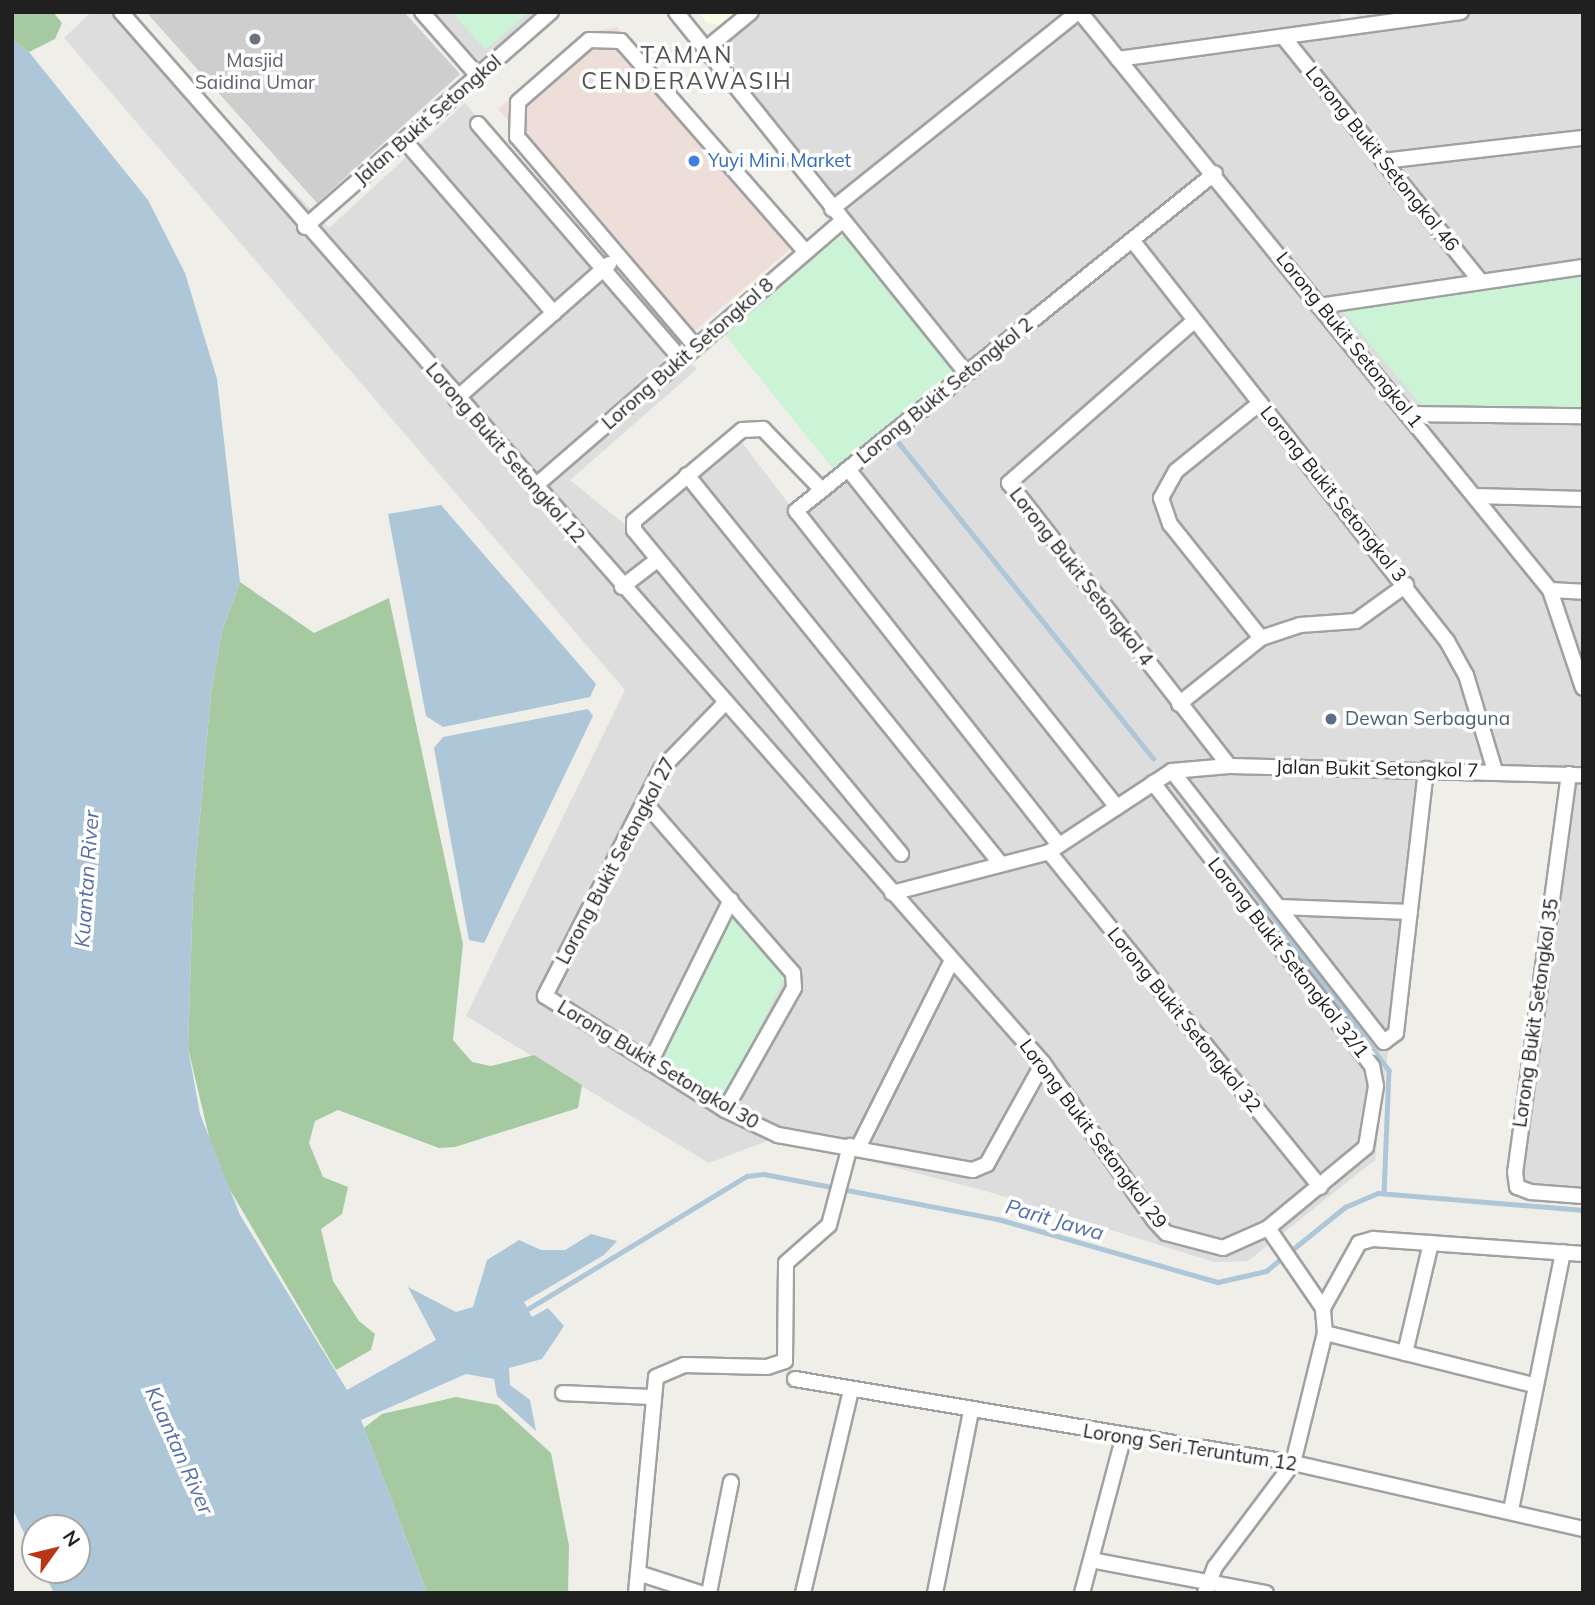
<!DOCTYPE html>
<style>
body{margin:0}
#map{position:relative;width:1595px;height:1605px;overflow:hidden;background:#efeee8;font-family:Mulish,sans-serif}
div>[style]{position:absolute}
.residential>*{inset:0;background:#dedddd}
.commercial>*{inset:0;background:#eeded9}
.education>*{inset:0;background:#f7fce4}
.religious>*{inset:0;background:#cecece}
.forest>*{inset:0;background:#a5caa1}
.park>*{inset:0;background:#caf4d5;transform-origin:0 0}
.water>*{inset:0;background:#adc6d8}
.stream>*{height:4.5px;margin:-2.25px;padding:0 2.25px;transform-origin:2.25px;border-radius:2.25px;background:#adc6d8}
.roads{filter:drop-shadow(2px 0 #a1a1a1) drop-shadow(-2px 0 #a1a1a1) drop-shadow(0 2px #a1a1a1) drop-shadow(0 -2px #a1a1a1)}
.street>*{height:14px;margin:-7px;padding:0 7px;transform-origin:7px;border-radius:7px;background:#fff}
.dots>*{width:19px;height:19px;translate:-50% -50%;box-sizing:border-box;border:4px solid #fff;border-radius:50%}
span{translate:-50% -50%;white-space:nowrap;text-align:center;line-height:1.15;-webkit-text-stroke:7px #fff;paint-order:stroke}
.worship-label{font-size:19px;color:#5b616d}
.street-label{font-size:19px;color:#202020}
.shop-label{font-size:19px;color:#366cbe}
.left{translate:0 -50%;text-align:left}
.service-label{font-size:19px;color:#4e5e75}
.water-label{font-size:21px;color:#566fa6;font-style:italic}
.quarter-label{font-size:23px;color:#535353;letter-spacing:2px}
.frame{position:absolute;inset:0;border:14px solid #202020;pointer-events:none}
.north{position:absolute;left:21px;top:1514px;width:70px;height:70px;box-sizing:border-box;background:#fff;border:2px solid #a6a6a6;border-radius:50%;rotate:56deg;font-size:19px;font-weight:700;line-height:28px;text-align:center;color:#202020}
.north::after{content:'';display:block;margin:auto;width:24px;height:32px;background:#ba3516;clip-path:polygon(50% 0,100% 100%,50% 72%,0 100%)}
</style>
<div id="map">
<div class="residential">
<i style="clip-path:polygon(91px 12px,121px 12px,329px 228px,465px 103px,697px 369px,570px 480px,628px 527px,737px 436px,795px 512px,977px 371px,709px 47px,753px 12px,1340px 12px,1343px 30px,1358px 28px,1356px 12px,1583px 12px,1583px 1193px,1520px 1186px,1572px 781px,1422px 771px,1375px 1160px,1248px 1261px,1214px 1262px,989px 1192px,778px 1137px,709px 1163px,466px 1016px,625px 690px,64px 38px)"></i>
<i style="clip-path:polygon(434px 12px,552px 12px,484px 70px)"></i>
</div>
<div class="commercial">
<i style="clip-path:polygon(617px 27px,803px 238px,693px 332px,498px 109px,595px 31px)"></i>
</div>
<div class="education">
<i style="clip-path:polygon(698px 12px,737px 12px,721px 25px,707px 23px)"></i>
</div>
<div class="religious">
<i style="clip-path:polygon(146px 12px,404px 12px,460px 74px,317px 203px)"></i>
</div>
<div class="forest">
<i style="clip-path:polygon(12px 12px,53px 12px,62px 23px,55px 39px,29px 52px,12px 40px)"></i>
<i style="clip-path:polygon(240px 582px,314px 633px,389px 598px,463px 944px,453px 1040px,472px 1062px,491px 1066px,534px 1055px,582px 1085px,578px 1108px,455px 1147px,439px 1148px,338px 1110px,315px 1121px,309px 1143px,323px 1177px,348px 1187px,342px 1214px,321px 1229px,333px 1281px,359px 1321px,375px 1334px,371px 1350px,336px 1370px,216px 1166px,188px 1048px,193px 894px,211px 693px,222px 631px)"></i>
<i style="clip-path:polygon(456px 1397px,498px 1405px,551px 1453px,569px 1546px,568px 1593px,427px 1593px,364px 1428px,382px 1414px)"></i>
</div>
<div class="park">
<i style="clip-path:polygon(452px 12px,529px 12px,485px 50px)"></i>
<i style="left:848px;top:231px;width:180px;height:161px;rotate:51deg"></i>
<i style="clip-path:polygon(1583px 276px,1583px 413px,1426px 411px,1338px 306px)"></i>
<i style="clip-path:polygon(732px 903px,788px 971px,723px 1101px,653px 1058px)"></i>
</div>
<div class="water">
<i style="clip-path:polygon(12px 40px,29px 52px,148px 200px,185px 273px,217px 379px,240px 582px,222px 631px,211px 693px,193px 894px,188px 1048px,200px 1114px,240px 1215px,347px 1390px,436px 1340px,408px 1287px,456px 1312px,473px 1307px,487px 1260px,519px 1240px,541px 1250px,565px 1250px,591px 1234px,617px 1241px,604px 1255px,524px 1302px,532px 1317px,548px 1308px,564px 1326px,542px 1359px,509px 1368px,510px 1385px,530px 1400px,536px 1431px,497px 1396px,494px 1379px,466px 1374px,361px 1420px,427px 1593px,54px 1593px,42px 1570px,77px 1570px,77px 1528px,35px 1528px,35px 1556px,12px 1508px)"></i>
<i style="clip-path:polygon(441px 505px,596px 684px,590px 697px,443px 727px,426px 716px,388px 514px)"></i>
<i style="clip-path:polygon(588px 709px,593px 716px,484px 943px,469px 940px,434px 748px,443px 737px)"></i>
</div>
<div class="stream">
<i style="left:899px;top:443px;width:405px;rotate:51.1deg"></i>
<i style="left:1192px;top:808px;width:328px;rotate:53.1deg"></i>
<i style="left:1389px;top:1070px;width:123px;rotate:92.3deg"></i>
<i style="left:528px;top:1309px;width:256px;rotate:-31.3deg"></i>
<i style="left:747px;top:1176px;width:17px;rotate:-7deg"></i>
<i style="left:764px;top:1174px;width:238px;rotate:10.9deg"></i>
<i style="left:998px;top:1219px;width:229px;rotate:16deg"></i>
<i style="left:1218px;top:1282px;width:49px;rotate:-12.9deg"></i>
<i style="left:1266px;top:1271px;width:102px;rotate:-39deg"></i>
<i style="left:1345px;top:1207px;width:36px;rotate:-23deg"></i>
<i style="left:1378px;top:1193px;width:206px;rotate:4.7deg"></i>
</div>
<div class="roads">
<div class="street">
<i style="left:121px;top:12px;width:1398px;rotate:48.74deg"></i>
<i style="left:1043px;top:1063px;width:192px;rotate:54.7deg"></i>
<i style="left:1154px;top:1220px;width:18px;rotate:47deg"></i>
<i style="left:1166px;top:1233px;width:59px;rotate:14.7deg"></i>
<i style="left:1223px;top:1248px;width:49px;rotate:-24deg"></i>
<i style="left:1268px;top:1228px;width:127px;rotate:-39.6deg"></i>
<i style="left:1366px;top:1147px;width:62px;rotate:-80.7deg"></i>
<i style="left:1376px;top:1086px;width:20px;rotate:-101deg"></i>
<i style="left:1372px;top:1066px;width:358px;rotate:-127.7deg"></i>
<i style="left:422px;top:12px;width:85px;rotate:48.8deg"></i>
<i style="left:676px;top:12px;width:463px;rotate:51.2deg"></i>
<i style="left:1080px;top:12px;width:745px;rotate:50.88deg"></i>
<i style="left:1550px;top:590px;width:103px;rotate:71.4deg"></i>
<i style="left:1285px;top:39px;width:309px;rotate:51.1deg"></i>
<i style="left:706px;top:49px;width:58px;rotate:-39.4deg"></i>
<i style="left:1118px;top:59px;width:346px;rotate:-7.8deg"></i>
<i style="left:478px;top:124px;width:312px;rotate:49.2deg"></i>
<i style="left:404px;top:140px;width:229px;rotate:49.1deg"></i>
<i style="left:1383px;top:161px;width:201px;rotate:-6.6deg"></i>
<i style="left:832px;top:209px;width:315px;rotate:-38.7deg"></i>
<i style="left:305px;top:227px;width:327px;rotate:-41.2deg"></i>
<i style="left:1132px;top:240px;width:510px;rotate:51.85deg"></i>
<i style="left:1447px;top:641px;width:39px;rotate:61deg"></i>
<i style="left:1466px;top:675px;width:100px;rotate:73.2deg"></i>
<i style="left:1319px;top:306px;width:267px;rotate:-8.4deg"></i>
<i style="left:1194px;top:321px;width:246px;rotate:138.8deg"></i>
<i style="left:1009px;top:483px;width:358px;rotate:52.1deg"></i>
<i style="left:696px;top:347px;width:276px;rotate:-130.4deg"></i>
<i style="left:517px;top:137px;width:35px;rotate:-88deg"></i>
<i style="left:518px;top:102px;width:94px;rotate:-41.1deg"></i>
<i style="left:589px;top:40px;width:32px;rotate:2deg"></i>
<i style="left:621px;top:41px;width:279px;rotate:48.8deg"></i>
<i style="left:456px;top:399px;width:204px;rotate:-41.4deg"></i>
<i style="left:1260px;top:403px;width:108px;rotate:141deg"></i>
<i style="left:1176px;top:471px;width:31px;rotate:119deg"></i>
<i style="left:1161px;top:498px;width:28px;rotate:71deg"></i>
<i style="left:1170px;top:524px;width:146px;rotate:51.4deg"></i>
<i style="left:1407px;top:414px;width:176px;rotate:0.7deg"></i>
<i style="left:848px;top:469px;width:432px;rotate:51.5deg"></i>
<i style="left:687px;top:475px;width:500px;rotate:51.1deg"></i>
<i style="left:534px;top:487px;width:407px;rotate:-40.8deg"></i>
<i style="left:822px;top:490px;width:85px;rotate:-134deg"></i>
<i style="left:763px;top:429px;width:21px;rotate:177deg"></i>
<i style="left:742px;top:430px;width:141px;rotate:139.9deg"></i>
<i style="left:634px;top:521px;width:9px;rotate:90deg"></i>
<i style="left:634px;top:530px;width:420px;rotate:50.5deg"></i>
<i style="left:1476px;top:496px;width:107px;rotate:1.6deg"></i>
<i style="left:622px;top:587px;width:44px;rotate:-37.6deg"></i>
<i style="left:1550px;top:590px;width:33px;rotate:3deg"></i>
<i style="left:725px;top:703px;width:92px;rotate:134.1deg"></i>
<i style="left:661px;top:769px;width:255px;rotate:117.1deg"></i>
<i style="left:545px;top:996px;width:213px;rotate:32.3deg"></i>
<i style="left:725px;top:1110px;width:59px;rotate:25.3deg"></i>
<i style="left:778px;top:1135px;width:198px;rotate:10.2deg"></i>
<i style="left:973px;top:1170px;width:15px;rotate:-23deg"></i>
<i style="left:987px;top:1164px;width:115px;rotate:-61deg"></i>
<i style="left:1179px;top:704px;width:105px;rotate:-38.8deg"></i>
<i style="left:1261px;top:638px;width:41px;rotate:-18.4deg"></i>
<i style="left:1300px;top:625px;width:56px;rotate:-4.1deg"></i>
<i style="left:1356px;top:621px;width:62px;rotate:-35.8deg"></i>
<i style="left:1172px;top:771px;width:344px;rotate:52deg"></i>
<i style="left:1384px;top:1042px;width:15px;rotate:-37deg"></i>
<i style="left:1396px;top:1033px;width:266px;rotate:-83.5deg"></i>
<i style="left:1569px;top:774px;width:402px;rotate:97.7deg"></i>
<i style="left:1515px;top:1172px;width:15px;rotate:82deg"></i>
<i style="left:1517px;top:1187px;width:15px;rotate:20deg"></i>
<i style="left:1531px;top:1192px;width:52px;rotate:4.4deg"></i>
<i style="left:646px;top:804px;width:224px;rotate:49deg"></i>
<i style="left:793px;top:973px;width:15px;rotate:86deg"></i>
<i style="left:794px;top:988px;width:140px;rotate:119.5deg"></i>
<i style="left:1059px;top:845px;width:425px;rotate:-128.2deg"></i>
<i style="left:796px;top:511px;width:538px;rotate:-38.89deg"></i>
<i style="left:1049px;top:852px;width:431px;rotate:51deg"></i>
<i style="left:892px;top:893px;width:162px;rotate:-14.6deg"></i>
<i style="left:1049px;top:852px;width:147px;rotate:-33.4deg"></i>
<i style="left:1172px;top:771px;width:57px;rotate:-5deg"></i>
<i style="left:1229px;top:766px;width:354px;rotate:1.5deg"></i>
<i style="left:1280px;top:907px;width:130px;rotate:2.2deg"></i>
<i style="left:650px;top:1063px;width:182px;rotate:-63.6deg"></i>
<i style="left:858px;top:1148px;width:210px;rotate:-63.4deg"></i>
<i style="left:1323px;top:1308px;width:74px;rotate:-61deg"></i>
<i style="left:1359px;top:1243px;width:15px;rotate:-16deg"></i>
<i style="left:1373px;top:1239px;width:211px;rotate:4.1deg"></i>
<i style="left:1325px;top:1333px;width:215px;rotate:14deg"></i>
<i style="left:1405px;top:1353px;width:113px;rotate:-76.7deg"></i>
<i style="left:795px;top:1379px;width:505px;rotate:9.57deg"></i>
<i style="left:1293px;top:1463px;width:297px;rotate:12.8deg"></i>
<i style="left:563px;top:1393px;width:87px;rotate:2.6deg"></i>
<i style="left:1511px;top:1510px;width:263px;rotate:-78.6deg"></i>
<i style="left:1091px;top:1560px;width:178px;rotate:10.7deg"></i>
<i style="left:638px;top:1573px;width:65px;rotate:17.9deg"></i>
<i style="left:636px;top:1593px;width:217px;rotate:-84.7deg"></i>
<i style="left:656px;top:1377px;width:30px;rotate:-23deg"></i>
<i style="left:684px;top:1365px;width:83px;rotate:1.4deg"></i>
<i style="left:767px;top:1367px;width:19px;rotate:-18deg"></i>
<i style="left:785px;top:1361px;width:98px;rotate:-89.4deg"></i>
<i style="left:786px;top:1263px;width:57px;rotate:-41.5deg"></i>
<i style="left:829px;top:1225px;width:82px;rotate:-75.1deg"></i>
<i style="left:709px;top:1593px;width:113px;rotate:-78.8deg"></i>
<i style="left:803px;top:1593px;width:209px;rotate:-76.7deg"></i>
<i style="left:935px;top:1593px;width:186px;rotate:-78.8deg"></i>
<i style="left:1082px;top:1593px;width:159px;rotate:-75.1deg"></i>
<i style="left:1205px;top:1593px;width:28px;rotate:-69deg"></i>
<i style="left:1215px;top:1567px;width:130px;rotate:-53.1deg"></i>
<i style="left:1293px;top:1463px;width:134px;rotate:-76.2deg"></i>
<i style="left:1325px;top:1333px;width:25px;rotate:-95deg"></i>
<i style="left:1323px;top:1308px;width:97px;rotate:-124.5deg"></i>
</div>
</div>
<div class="dots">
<i style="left:255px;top:39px;background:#6b7280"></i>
<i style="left:694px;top:161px;background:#3f7fe0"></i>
<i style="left:1331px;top:719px;background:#5c6f8a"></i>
</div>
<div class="worship-label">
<span style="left:255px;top:72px">Masjid<br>Saidina Umar</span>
</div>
<div class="street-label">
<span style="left:428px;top:120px;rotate:-41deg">Jalan Bukit Setongkol</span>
<span style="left:1382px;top:159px;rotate:51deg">Lorong Bukit Setongkol 46</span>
<span style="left:1349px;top:340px;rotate:51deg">Lorong Bukit Setongkol 1</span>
<span style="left:688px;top:354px;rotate:-41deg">Lorong Bukit Setongkol 8</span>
<span style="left:945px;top:391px;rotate:-39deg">Lorong Bukit Setongkol 2</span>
<span style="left:505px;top:453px;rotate:49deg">Lorong Bukit Setongkol 12</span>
<span style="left:1333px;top:494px;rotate:51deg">Lorong Bukit Setongkol 3</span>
<span style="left:1081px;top:577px;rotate:52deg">Lorong Bukit Setongkol 4</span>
<span style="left:1377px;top:769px;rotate:1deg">Jalan Bukit Setongkol 7</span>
<span style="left:616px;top:861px;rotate:-62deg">Lorong Bukit Setongkol 27</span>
<span style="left:1288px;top:958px;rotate:52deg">Lorong Bukit Setongkol 32/1</span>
<span style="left:1536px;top:1013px;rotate:-82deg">Lorong Bukit Setongkol 35</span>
<span style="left:1184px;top:1020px;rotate:51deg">Lorong Bukit Setongkol 32</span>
<span style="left:658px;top:1065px;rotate:31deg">Lorong Bukit Setongkol 30</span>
<span style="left:1093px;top:1134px;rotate:53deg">Lorong Bukit Setongkol 29</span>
<span style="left:1190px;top:1448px;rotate:9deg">Lorong Seri Teruntum 12</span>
</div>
<div class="shop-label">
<span class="left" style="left:708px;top:161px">Yuyi Mini Market</span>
</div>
<div class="service-label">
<span class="left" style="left:1345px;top:719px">Dewan Serbaguna</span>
</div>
<div class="water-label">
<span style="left:86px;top:879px;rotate:-86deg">Kuantan River</span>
<span style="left:1055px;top:1219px;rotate:16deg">Parit Jawa</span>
<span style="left:180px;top:1450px;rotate:66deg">Kuantan River</span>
</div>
<div class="quarter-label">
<span style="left:687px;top:68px">TAMAN<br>CENDERAWASIH</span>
</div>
<div class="frame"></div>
<div class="north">N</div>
</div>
